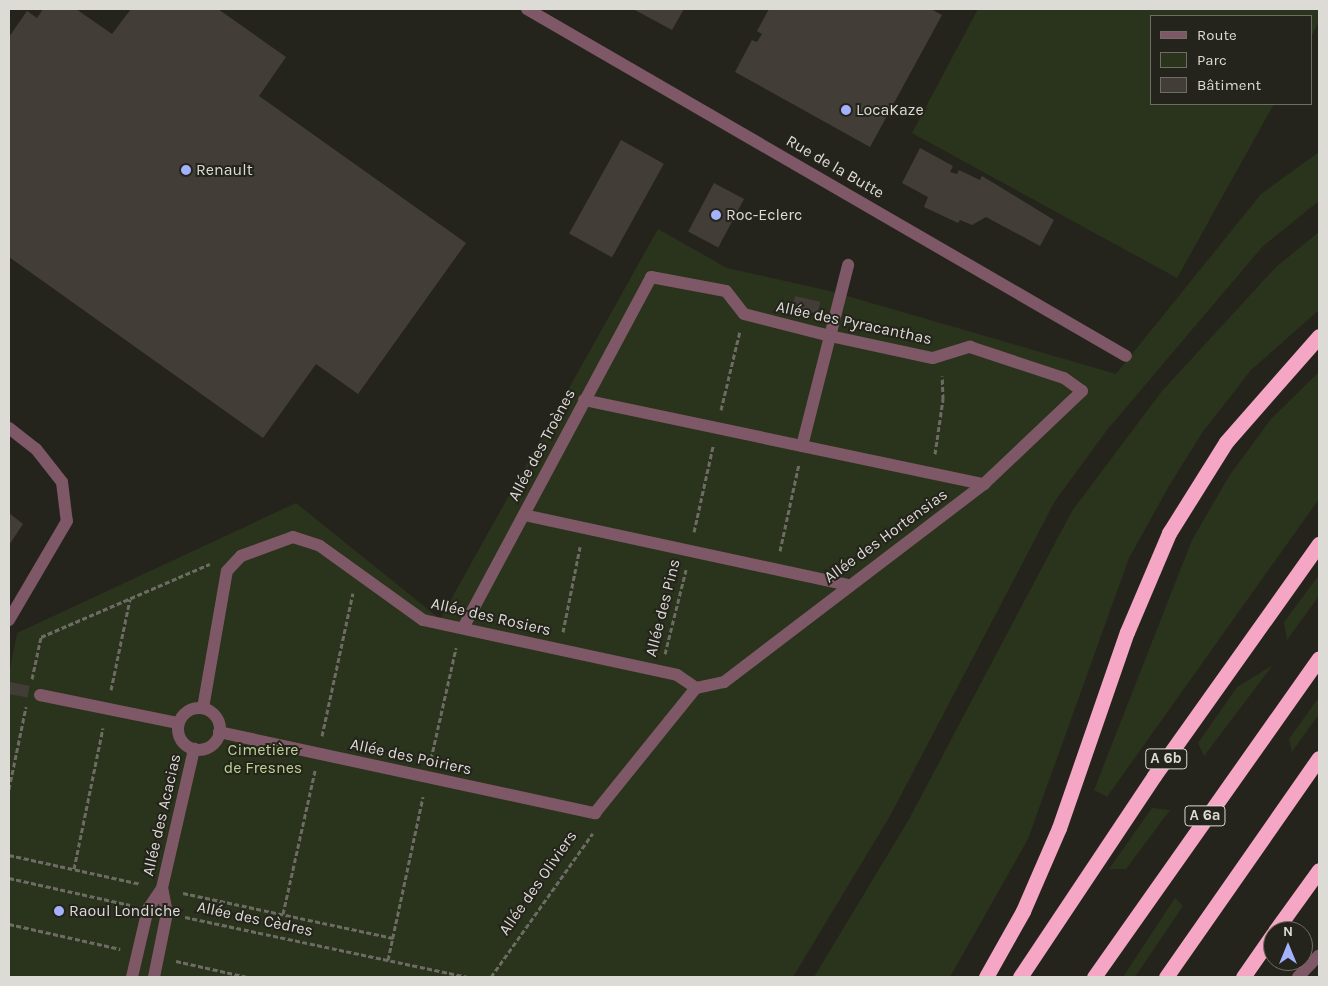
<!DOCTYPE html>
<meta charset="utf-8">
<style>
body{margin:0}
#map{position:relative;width:1328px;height:986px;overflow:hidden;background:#25241c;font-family:Karla,sans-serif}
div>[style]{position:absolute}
.green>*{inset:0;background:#2a331b}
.building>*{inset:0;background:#433d37;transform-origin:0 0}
.path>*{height:3px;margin-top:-1.5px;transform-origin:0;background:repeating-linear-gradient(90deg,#6c6b64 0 5px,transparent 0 7.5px)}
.minor>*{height:12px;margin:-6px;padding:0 6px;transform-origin:6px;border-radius:6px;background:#7f5867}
.minor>.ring{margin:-6px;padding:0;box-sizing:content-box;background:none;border:12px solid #7f5867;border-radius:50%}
.highway>*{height:15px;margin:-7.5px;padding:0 7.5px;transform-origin:7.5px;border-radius:7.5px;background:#f5a6c4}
.dots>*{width:14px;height:14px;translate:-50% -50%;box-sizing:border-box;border:2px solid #25241c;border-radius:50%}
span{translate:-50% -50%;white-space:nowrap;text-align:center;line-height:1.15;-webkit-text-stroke:4px #25241c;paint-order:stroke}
.shield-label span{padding:1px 4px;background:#25241c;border:1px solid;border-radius:4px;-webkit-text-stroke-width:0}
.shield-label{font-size:15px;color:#dcdbd6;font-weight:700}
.poi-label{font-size:16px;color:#dcdbd6}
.left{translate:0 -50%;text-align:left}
.street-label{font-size:16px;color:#dcdbd6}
.park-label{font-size:16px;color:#b9d48f}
.frame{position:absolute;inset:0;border:10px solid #dcdbd6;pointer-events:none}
.legend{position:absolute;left:1150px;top:15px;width:162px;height:90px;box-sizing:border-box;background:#25241c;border:1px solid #6e6d66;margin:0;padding:6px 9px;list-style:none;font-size:15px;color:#dcdbd6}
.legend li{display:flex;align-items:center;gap:10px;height:25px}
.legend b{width:25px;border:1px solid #6e6d66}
.north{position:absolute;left:1263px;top:921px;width:50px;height:50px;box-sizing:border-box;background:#25241c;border:1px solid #6e6d66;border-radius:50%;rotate:0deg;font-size:14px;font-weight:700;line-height:20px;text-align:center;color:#dcdbd6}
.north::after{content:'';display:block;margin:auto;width:18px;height:22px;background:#a4b1fc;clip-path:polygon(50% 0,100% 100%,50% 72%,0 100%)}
</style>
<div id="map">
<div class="green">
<i style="clip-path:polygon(978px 9px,1319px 9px,1319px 21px,1312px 35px,1312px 16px,1152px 16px,1152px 104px,1274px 104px,1177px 278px,912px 133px)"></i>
<i style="clip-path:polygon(1319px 152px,1319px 201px,1263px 246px,1107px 430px,1055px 501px,890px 816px,793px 977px,9px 977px,9px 674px,17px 633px,296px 503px,440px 619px,658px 229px,727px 268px,830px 291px,1116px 374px,1261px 194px)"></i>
<i style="clip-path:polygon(1319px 232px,1319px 310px,1251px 370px,1202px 433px,1169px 486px,1129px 558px,1028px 839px,950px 977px,814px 977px,908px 821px,1072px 511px,1162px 391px,1276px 267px)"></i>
<i style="clip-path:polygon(1319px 372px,1319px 499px,1107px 797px,1094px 790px,1192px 540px,1229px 476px,1271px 419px)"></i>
<i style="clip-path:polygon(1319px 575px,1319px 596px,1287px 640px,1284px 622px)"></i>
<i style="clip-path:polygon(1273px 665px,1204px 756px,1198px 743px,1237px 687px)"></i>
<i style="clip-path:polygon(1319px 697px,1319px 714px,1292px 752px,1289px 739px)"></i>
<i style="clip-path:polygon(1152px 808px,1170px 810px,1126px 869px,1109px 869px)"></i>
<i style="clip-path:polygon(1175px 898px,1183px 906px,1135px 977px,1123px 977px)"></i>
</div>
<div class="building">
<i style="clip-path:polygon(43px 9px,76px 9px,112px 34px,131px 9px,218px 9px,286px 57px,259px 96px,466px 243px,358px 394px,316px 364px,263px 438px,9px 257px,9px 37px,27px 11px,37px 18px)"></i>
<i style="clip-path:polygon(633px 9px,684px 9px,672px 30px)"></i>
<i style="clip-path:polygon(769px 9px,931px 9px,942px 15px,870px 147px,735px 72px,752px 40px,757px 42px,762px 34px,757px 31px)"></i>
<i style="left:621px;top:140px;width:49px;height:107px;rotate:29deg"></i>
<i style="clip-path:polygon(920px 148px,953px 166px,950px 172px,957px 174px,959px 170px,980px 180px,982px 176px,1054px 220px,1040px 246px,986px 217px,972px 225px,960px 220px,958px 223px,924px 207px,928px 197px,902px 183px)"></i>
<i style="left:714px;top:183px;width:34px;height:55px;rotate:28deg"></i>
<i style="left:795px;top:296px;width:26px;height:13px;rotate:13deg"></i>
<i style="clip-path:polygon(9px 513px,23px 524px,9px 545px)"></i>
<i style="left:10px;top:682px;width:20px;height:12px;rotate:11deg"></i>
</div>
<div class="path">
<i style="left:721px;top:410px;width:81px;rotate:-76.5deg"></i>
<i style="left:935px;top:454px;width:56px;rotate:-81.7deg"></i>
<i style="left:943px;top:399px;width:23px;rotate:-92deg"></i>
<i style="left:694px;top:532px;width:88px;rotate:-77.5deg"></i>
<i style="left:780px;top:551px;width:89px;rotate:-77.7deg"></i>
<i style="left:563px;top:632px;width:87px;rotate:-78.7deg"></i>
<i style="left:665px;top:654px;width:87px;rotate:-76deg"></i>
<i style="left:32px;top:679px;width:43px;rotate:-77.9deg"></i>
<i style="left:41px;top:637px;width:184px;rotate:-23.4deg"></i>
<i style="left:111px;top:690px;width:93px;rotate:-78.2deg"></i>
<i style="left:322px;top:736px;width:146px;rotate:-77.8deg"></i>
<i style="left:431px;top:759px;width:114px;rotate:-77.3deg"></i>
<i style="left:9px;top:789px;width:84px;rotate:-78.3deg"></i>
<i style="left:9px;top:855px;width:135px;rotate:12.4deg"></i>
<i style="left:74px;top:869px;width:144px;rotate:-78.4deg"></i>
<i style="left:9px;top:878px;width:124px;rotate:12.6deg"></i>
<i style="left:183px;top:893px;width:215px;rotate:12.1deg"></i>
<i style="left:283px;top:914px;width:147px;rotate:-77.4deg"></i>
<i style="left:185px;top:917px;width:289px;rotate:12deg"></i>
<i style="left:9px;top:924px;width:114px;rotate:12.7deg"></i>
<i style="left:388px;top:960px;width:167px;rotate:-77.9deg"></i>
<i style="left:176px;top:961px;width:73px;rotate:12.7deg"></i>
<i style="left:491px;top:977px;width:176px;rotate:-54.7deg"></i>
</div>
<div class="minor">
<i style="left:527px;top:9px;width:692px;rotate:30.08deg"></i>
<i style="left:584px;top:400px;width:409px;rotate:11.9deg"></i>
<i style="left:9px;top:428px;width:34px;rotate:38deg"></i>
<i style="left:36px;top:449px;width:42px;rotate:51.8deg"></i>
<i style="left:62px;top:482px;width:39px;rotate:83deg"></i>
<i style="left:67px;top:521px;width:115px;rotate:120.4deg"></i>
<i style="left:802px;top:446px;width:187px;rotate:-75.7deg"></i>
<i style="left:524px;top:515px;width:330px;rotate:12.2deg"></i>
<i style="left:463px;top:628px;width:398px;rotate:-61.8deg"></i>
<i style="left:651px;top:277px;width:76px;rotate:10.6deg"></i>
<i style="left:726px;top:291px;width:29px;rotate:52deg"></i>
<i style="left:744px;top:314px;width:89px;rotate:14.3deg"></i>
<i style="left:830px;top:336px;width:105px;rotate:12.1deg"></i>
<i style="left:933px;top:358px;width:39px;rotate:-17deg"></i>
<i style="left:970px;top:347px;width:99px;rotate:18.3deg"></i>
<i style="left:1064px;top:378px;width:22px;rotate:36deg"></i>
<i style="left:1082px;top:391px;width:135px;rotate:136.5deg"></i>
<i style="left:984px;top:484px;width:327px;rotate:142.7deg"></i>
<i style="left:724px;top:682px;width:29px;rotate:168deg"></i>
<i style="left:40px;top:695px;width:141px;rotate:11.5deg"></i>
<i style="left:203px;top:708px;width:139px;rotate:-80.1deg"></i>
<i style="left:227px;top:571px;width:21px;rotate:-47deg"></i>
<i style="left:241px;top:556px;width:55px;rotate:-20.1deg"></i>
<i style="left:293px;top:537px;width:28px;rotate:18deg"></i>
<i style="left:320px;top:546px;width:127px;rotate:35.7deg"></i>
<i style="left:423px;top:620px;width:260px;rotate:12.2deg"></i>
<i style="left:677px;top:675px;width:23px;rotate:34deg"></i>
<i class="ring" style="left:178px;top:708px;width:30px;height:30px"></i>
<i style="left:219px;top:732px;width:385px;rotate:12.2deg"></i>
<i style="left:595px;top:813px;width:161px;rotate:-51.1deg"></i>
<i style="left:132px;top:977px;width:70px;rotate:-76.8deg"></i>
<i style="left:148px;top:909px;width:25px;rotate:-56deg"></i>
<i style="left:162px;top:888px;width:143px;rotate:-77deg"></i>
<i style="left:154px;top:977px;width:65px;rotate:-78.5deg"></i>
<i style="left:167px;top:913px;width:25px;rotate:-101deg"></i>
<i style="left:1298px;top:977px;width:30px;rotate:-46deg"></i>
</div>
<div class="highway">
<i style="left:1275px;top:931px;width:75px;rotate:-54.2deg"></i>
<i style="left:986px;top:977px;width:76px;rotate:-60.7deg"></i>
<i style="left:1023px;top:911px;width:90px;rotate:-66.6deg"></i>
<i style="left:1059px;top:828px;width:207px;rotate:-70.9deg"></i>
<i style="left:1127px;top:632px;width:108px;rotate:-67deg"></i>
<i style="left:1169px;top:533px;width:107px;rotate:-57.9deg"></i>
<i style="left:1226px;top:442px;width:141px;rotate:-48.7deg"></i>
<i style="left:1020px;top:977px;width:242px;rotate:-56.3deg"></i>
<i style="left:1154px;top:776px;width:285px;rotate:-54.6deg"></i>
<i style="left:1094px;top:977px;width:390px;rotate:-54.8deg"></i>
<i style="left:1166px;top:977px;width:267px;rotate:-55.1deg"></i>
<i style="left:1243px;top:977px;width:52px;rotate:-55.1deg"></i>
</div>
<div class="dots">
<i style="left:846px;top:110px;background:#a4b1fc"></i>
<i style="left:186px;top:170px;background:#a4b1fc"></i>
<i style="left:716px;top:215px;background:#a4b1fc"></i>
<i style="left:59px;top:911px;background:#a4b1fc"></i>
</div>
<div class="shield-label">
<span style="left:1166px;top:759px">A 6b</span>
<span style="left:1205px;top:816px">A 6a</span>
</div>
<div class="poi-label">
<span class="left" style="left:856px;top:110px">LocaKaze</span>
<span class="left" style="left:196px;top:170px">Renault</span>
<span class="left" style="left:726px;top:215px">Roc-Eclerc</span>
<span class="left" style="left:69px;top:911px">Raoul Londiche</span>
</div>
<div class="street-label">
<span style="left:835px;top:167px;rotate:30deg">Rue de la Butte</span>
<span style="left:854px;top:323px;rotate:12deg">Allée des Pyracanthas</span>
<span style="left:542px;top:445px;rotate:-62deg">Allée des Troènes</span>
<span style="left:886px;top:536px;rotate:-36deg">Allée des Hortensias</span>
<span style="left:663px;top:608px;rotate:-76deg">Allée des Pins</span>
<span style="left:491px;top:617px;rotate:13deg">Allée des Rosiers</span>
<span style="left:411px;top:757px;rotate:12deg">Allée des Poiriers</span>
<span style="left:162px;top:815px;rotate:-77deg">Allée des Acacias</span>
<span style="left:538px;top:883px;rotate:-55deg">Allée des Oliviers</span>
<span style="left:255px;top:919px;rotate:12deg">Allée des Cèdres</span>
</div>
<div class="park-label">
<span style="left:263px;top:759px">Cimetière<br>de Fresnes</span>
</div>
<div class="frame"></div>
<ul class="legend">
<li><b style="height:6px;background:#7f5867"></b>Route</li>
<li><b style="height:14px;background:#2a331b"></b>Parc</li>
<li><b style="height:14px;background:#433d37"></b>Bâtiment</li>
</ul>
<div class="north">N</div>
</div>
